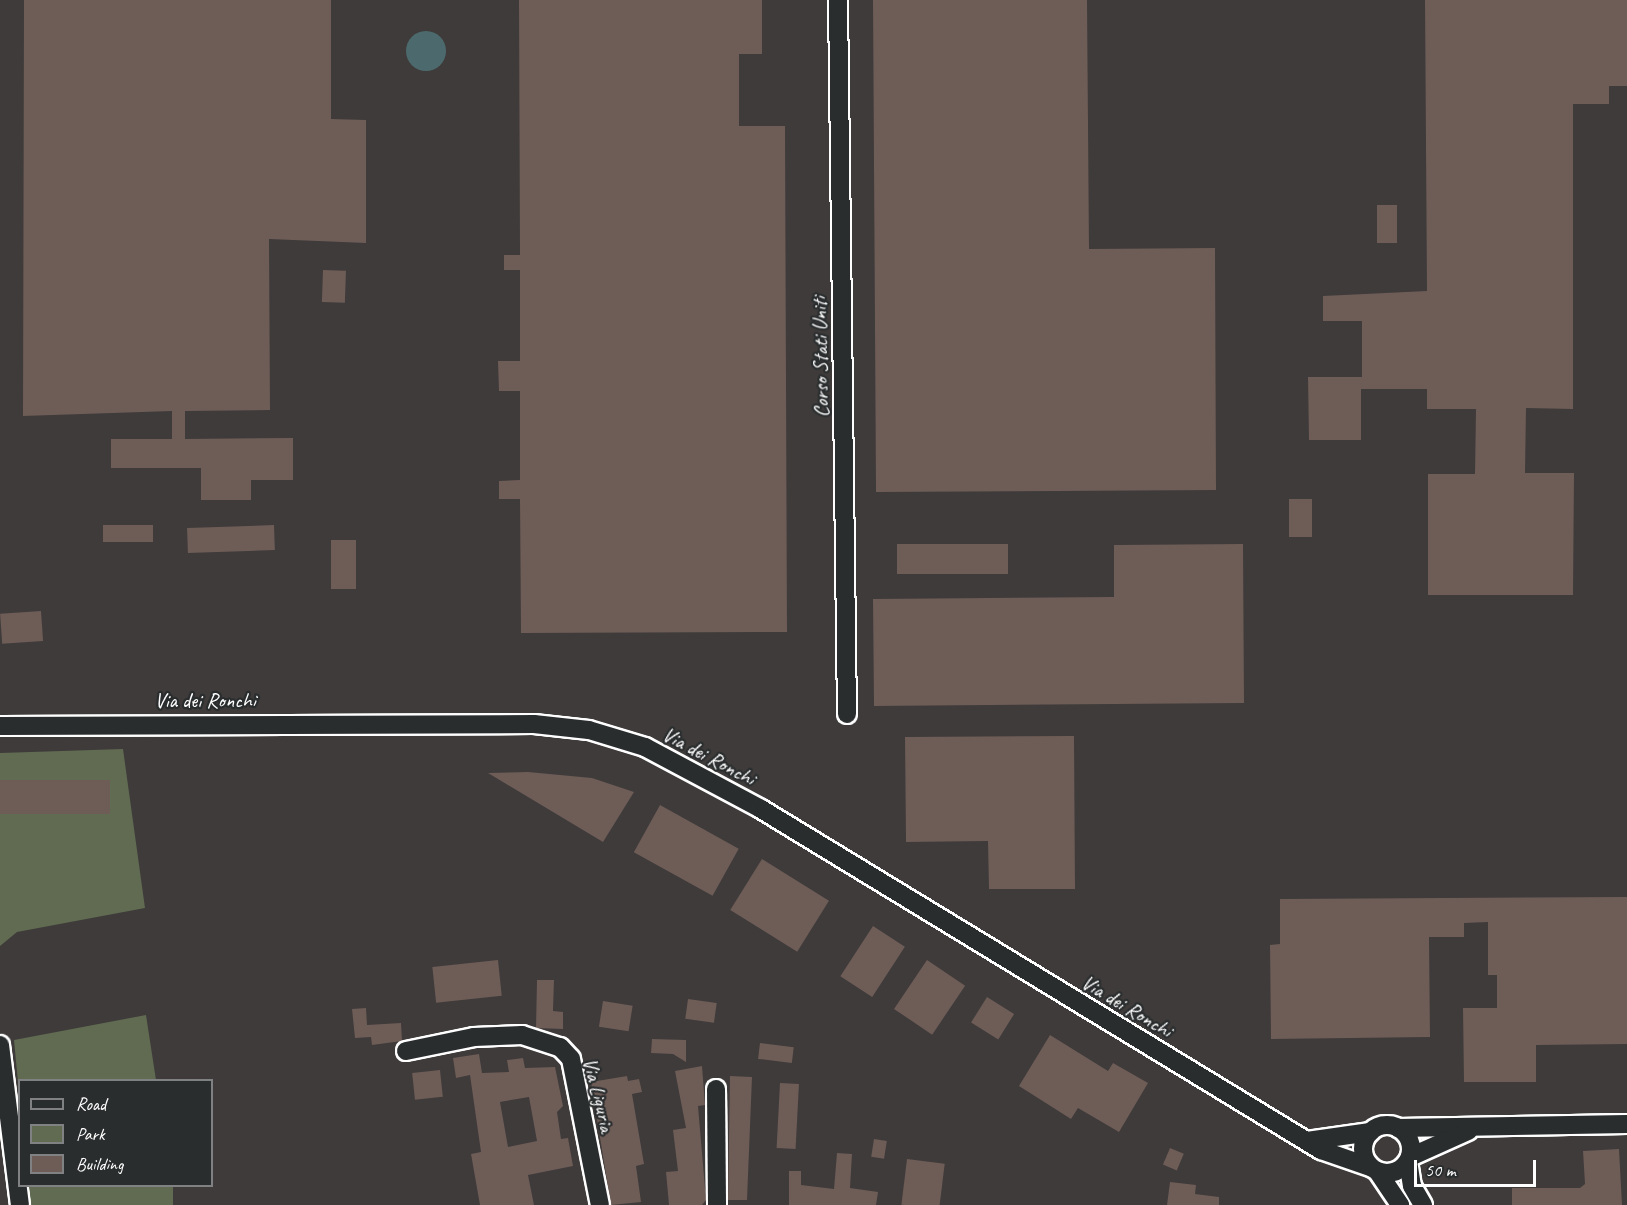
<!DOCTYPE html>
<style>
body{margin:0}
#map{position:relative;width:1627px;height:1205px;overflow:hidden;background:#3e3b3a;font-family:Caveat,sans-serif}
div>[style]{position:absolute}
.green>*{inset:0;background:#606b52;transform-origin:0 0}
.water>*{inset:0;background:#4c6a6d}
.round{border-radius:50%}
.building>*{inset:0;background:#6e5c57;transform-origin:0 0}
.roads{filter:drop-shadow(2px 0 #fff) drop-shadow(-2px 0 #fff) drop-shadow(0 2px #fff) drop-shadow(0 -2px #fff)}
.minor>*{height:18px;margin:-9px;padding:0 9px;transform-origin:9px;border-radius:9px;background:#2a2d2e}
.minor>.ring{margin:-9px;padding:0;box-sizing:content-box;background:none;border:18px solid #2a2d2e;border-radius:50%}
span{translate:-50% -50%;white-space:nowrap;text-align:center;line-height:1.15;-webkit-text-stroke:4.5px #2a2d2e;paint-order:stroke}
.street-label{font-size:21px;color:#fff}
.legend{position:absolute;left:18px;top:1079px;width:195px;height:108px;box-sizing:border-box;background:#2a2d2e;border:2px solid #7f8182;margin:0;padding:8px 10px;list-style:none;font-size:18px;color:#fff}
.legend li{display:flex;align-items:center;gap:12px;height:30px}
.legend b{width:30px;border:2px solid #7f8182}
.scale{position:absolute;left:1414px;top:1160px;width:122px;height:27px;box-sizing:border-box;border:3px solid #fff;border-top:0;padding-left:8px;font-size:18px;line-height:21px;white-space:nowrap;color:#fff;-webkit-text-stroke:4px #2a2d2e;paint-order:stroke}
</style>
<div id="map">
<div class="green">
<i style="clip-path:polygon(123px 749px,145px 908px,17px 932px,0 946px,0 753px)"></i>
<i style="clip-path:polygon(146px 1015px,156px 1080px,20px 1080px,19px 1093px,14px 1040px)"></i>
<i style="left:29px;top:1186px;width:144px;height:19px"></i>
</div>
<div class="water">
<i class="round" style="left:406px;top:31px;width:40px;height:40px"></i>
</div>
<div class="building">
<i style="clip-path:polygon(24px 0,331px 0,331px 119px,366px 120px,366px 243px,269px 239px,270px 410px,185px 411px,185px 439px,293px 438px,293px 480px,251px 480px,251px 500px,201px 500px,201px 468px,111px 468px,111px 439px,172px 439px,172px 411px,23px 416px)"></i>
<i style="clip-path:polygon(519px 0,762px 0,762px 54px,739px 54px,739px 126px,785px 126px,787px 632px,521px 633px,520px 499px,499px 499px,499px 481px,520px 480px,520px 391px,499px 391px,498px 361px,520px 361px,520px 270px,504px 270px,504px 255px,520px 255px)"></i>
<i style="clip-path:polygon(873px 0,1087px 0,1089px 249px,1215px 248px,1216px 490px,876px 492px)"></i>
<i style="clip-path:polygon(1425px 0,1627px 0,1627px 86px,1609px 86px,1609px 104px,1573px 104px,1573px 409px,1526px 408px,1525px 473px,1574px 473px,1573px 595px,1428px 595px,1428px 474px,1475px 474px,1476px 409px,1427px 409px,1427px 389px,1361px 389px,1361px 440px,1309px 440px,1308px 377px,1362px 377px,1362px 321px,1323px 321px,1323px 296px,1427px 291px)"></i>
<i style="left:1377px;top:205px;width:20px;height:38px"></i>
<i style="left:323px;top:270px;width:23px;height:32px;rotate:2deg"></i>
<i style="left:1289px;top:499px;width:23px;height:38px"></i>
<i style="left:103px;top:525px;width:50px;height:17px"></i>
<i style="left:274px;top:525px;width:25px;height:87px;rotate:88deg"></i>
<i style="left:331px;top:540px;width:25px;height:49px"></i>
<i style="left:897px;top:544px;width:111px;height:30px"></i>
<i style="clip-path:polygon(1243px 544px,1244px 703px,874px 706px,873px 599px,1114px 597px,1114px 545px)"></i>
<i style="left:41px;top:611px;width:30px;height:41px;rotate:86deg"></i>
<i style="clip-path:polygon(1074px 736px,1075px 889px,989px 889px,988px 841px,906px 842px,905px 737px)"></i>
<i style="clip-path:polygon(528px 772px,592px 778px,634px 792px,603px 842px,488px 773px)"></i>
<i style="left:110px;top:780px;width:34px;height:111px;rotate:90deg"></i>
<i style="left:660px;top:805px;width:90px;height:54px;rotate:29deg"></i>
<i style="left:762px;top:859px;width:79px;height:60px;rotate:32deg"></i>
<i style="clip-path:polygon(1627px 897px,1627px 1044px,1536px 1045px,1536px 1082px,1464px 1082px,1463px 1008px,1497px 1008px,1497px 975px,1488px 975px,1488px 922px,1464px 923px,1464px 937px,1429px 937px,1430px 1037px,1271px 1039px,1270px 945px,1280px 944px,1280px 899px)"></i>
<i style="left:873px;top:926px;width:38px;height:60px;rotate:33deg"></i>
<i style="left:498px;top:960px;width:36px;height:66px;rotate:84deg"></i>
<i style="left:927px;top:960px;width:46px;height:59px;rotate:34deg"></i>
<i style="clip-path:polygon(537px 980px,554px 980px,553px 1011px,563px 1012px,563px 1029px,536px 1028px)"></i>
<i style="left:987px;top:997px;width:32px;height:30px;rotate:32deg"></i>
<i style="left:688px;top:999px;width:29px;height:20px;rotate:8deg"></i>
<i style="left:603px;top:1001px;width:30px;height:26px;rotate:9deg"></i>
<i style="clip-path:polygon(366px 1008px,367px 1025px,401px 1023px,402px 1041px,372px 1045px,371px 1037px,355px 1038px,352px 1009px)"></i>
<i style="clip-path:polygon(1050px 1035px,1108px 1071px,1113px 1063px,1148px 1083px,1119px 1132px,1078px 1108px,1071px 1119px,1019px 1086px)"></i>
<i style="clip-path:polygon(652px 1039px,686px 1040px,686px 1062px,673px 1054px,651px 1053px)"></i>
<i style="left:760px;top:1043px;width:34px;height:16px;rotate:7deg"></i>
<i style="clip-path:polygon(evenodd,479px 1054px,482px 1073px,509px 1072px,507px 1060px,523px 1058px,525px 1068px,555px 1067px,563px 1106px,557px 1112px,561px 1139px,568px 1138px,573px 1166px,528px 1175px,534px 1205px,480px 1205px,471px 1154px,481px 1152px,470px 1075px,456px 1078px,453px 1058px,479px 1054px,529px 1097px,537px 1141px,508px 1147px,500px 1102px,529px 1097px)"></i>
<i style="clip-path:polygon(702px 1066px,705px 1105px,698px 1106px,706px 1200px,702px 1205px,669px 1205px,666px 1172px,678px 1171px,673px 1130px,686px 1128px,675px 1071px)"></i>
<i style="left:440px;top:1070px;width:27px;height:28px;rotate:84deg"></i>
<i style="clip-path:polygon(627px 1076px,628px 1081px,639px 1079px,642px 1092px,632px 1094px,644px 1164px,636px 1166px,641px 1202px,611px 1205px,591px 1082px)"></i>
<i style="clip-path:polygon(730px 1076px,752px 1077px,747px 1200px,728px 1200px)"></i>
<i style="left:780px;top:1083px;width:19px;height:65px;rotate:3deg"></i>
<i style="left:874px;top:1139px;width:13px;height:18px;rotate:9deg"></i>
<i style="left:1170px;top:1148px;width:15px;height:18px;rotate:23deg"></i>
<i style="clip-path:polygon(1619px 1149px,1622px 1205px,1512px 1205px,1512px 1188px,1580px 1188px,1585px 1184px,1583px 1151px)"></i>
<i style="clip-path:polygon(837px 1153px,852px 1154px,850px 1188px,878px 1192px,876px 1205px,789px 1205px,789px 1171px,801px 1171px,801px 1185px,834px 1189px)"></i>
<i style="left:907px;top:1159px;width:38px;height:46px;rotate:7deg"></i>
<i style="clip-path:polygon(1170px 1182px,1196px 1185px,1195px 1194px,1219px 1197px,1219px 1205px,1167px 1205px)"></i>
</div>
<div class="roads">
<div class="minor">
<i style="left:838px;top:0;width:714px;rotate:89.28deg"></i>
<i style="left:0;top:726px;width:534px;rotate:-0.21deg"></i>
<i style="left:534px;top:724px;width:55px;rotate:6.2deg"></i>
<i style="left:589px;top:730px;width:59px;rotate:16.9deg"></i>
<i style="left:645px;top:747px;width:132px;rotate:28.1deg"></i>
<i style="left:761px;top:809px;width:656px;rotate:31.34deg"></i>
<i style="left:1321px;top:1150px;width:52px;rotate:19.1deg"></i>
<i style="left:0;top:1045px;width:161px;rotate:82.9deg"></i>
<i style="left:406px;top:1051px;width:69px;rotate:-11.6deg"></i>
<i style="left:474px;top:1037px;width:48px;rotate:-2.4deg"></i>
<i style="left:522px;top:1035px;width:40px;rotate:18deg"></i>
<i style="left:560px;top:1047px;width:16px;rotate:47deg"></i>
<i style="left:571px;top:1059px;width:149px;rotate:78.8deg"></i>
<i style="left:716px;top:1089px;width:116px;rotate:89.5deg"></i>
<i class="ring" style="left:1363px;top:1125px;width:30px;height:30px"></i>
<i style="left:1398px;top:1128px;width:229px;rotate:-1deg"></i>
<i style="left:1307px;top:1141px;width:64px;rotate:-8.1deg"></i>
<i style="left:1410px;top:1157px;width:64px;rotate:-24.1deg"></i>
<i style="left:1408px;top:1161px;width:25px;rotate:81deg"></i>
<i style="left:1412px;top:1186px;width:22px;rotate:60deg"></i>
<i style="left:1378px;top:1172px;width:40px;rotate:56deg"></i>
</div>
</div>
<div class="street-label">
<span style="left:820px;top:357px;rotate:-91deg">Corso Stati Uniti</span>
<span style="left:205px;top:700px">Via dei Ronchi</span>
<span style="left:709px;top:756px;rotate:28deg">Via dei Ronchi</span>
<span style="left:1127px;top:1006px;rotate:31deg">Via dei Ronchi</span>
<span style="left:599px;top:1095px;rotate:76deg">Via Liguria</span>
</div>
<ul class="legend">
<li><b style="height:8px;background:#2a2d2e"></b>Road</li>
<li><b style="height:16px;background:#606b52"></b>Park</li>
<li><b style="height:16px;background:#6e5c57"></b>Building</li>
</ul>
<div class="scale">50 m</div>
</div>
